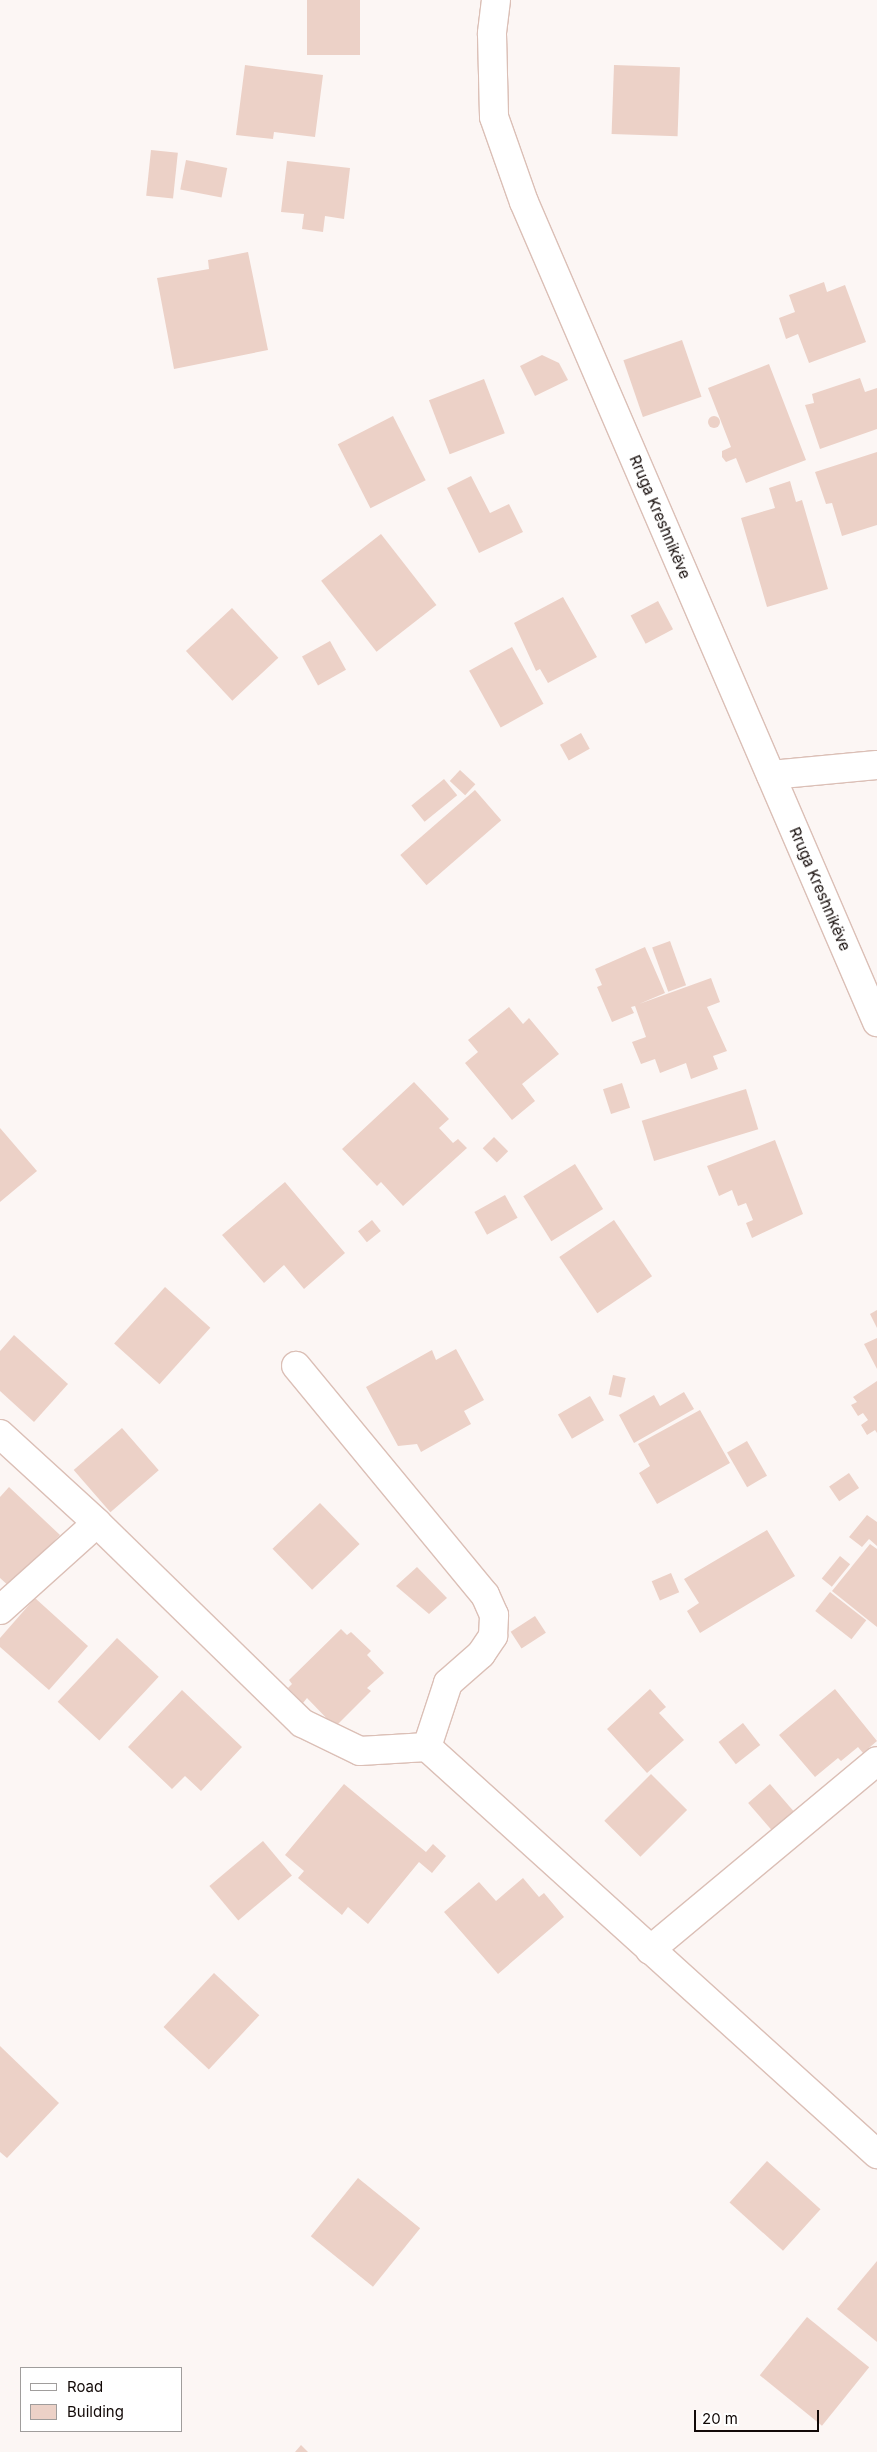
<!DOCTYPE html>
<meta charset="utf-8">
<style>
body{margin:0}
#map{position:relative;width:877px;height:2452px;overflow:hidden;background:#fcf6f4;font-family:Inter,sans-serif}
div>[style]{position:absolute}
.building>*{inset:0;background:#ecd1c7;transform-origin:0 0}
.round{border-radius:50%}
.roads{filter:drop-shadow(1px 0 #dbbfb6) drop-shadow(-1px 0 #dbbfb6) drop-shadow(0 1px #dbbfb6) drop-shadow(0 -1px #dbbfb6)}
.minor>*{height:28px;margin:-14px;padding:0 14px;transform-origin:14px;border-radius:14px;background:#fff}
span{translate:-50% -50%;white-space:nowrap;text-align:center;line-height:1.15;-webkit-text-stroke:4px #fff;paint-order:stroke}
.street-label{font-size:15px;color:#120907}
.legend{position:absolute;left:20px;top:2367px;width:162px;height:65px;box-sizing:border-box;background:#fff;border:1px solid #a09d9c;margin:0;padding:6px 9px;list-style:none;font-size:15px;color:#120907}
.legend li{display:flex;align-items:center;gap:10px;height:25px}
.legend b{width:25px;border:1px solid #a09d9c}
.scale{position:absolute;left:694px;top:2410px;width:125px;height:22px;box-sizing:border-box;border:2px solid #120907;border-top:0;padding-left:6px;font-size:15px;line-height:18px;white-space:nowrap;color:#120907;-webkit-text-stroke:4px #fff;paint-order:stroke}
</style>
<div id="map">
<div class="building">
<i style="left:307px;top:0;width:53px;height:55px"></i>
<i style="clip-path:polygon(245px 65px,323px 75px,315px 137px,274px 132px,273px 139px,236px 135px)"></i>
<i style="left:614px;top:65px;width:66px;height:69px;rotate:2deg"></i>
<i style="left:151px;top:150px;width:27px;height:46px;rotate:6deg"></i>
<i style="left:186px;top:160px;width:42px;height:30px;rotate:11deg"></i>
<i style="clip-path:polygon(287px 161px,350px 168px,344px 219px,325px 216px,323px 232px,302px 229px,304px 214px,281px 212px)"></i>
<i style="clip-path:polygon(248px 252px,268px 350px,174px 369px,157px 278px,209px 269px,208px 260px)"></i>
<i style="clip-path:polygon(824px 282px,827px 292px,845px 285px,866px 342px,809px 363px,798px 334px,786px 339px,779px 318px,795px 312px,789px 295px)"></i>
<i style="left:682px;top:340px;width:60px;height:62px;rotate:71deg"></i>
<i style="clip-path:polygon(542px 355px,559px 363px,568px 380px,535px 396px,520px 366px)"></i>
<i style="clip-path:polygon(769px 364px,806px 460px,746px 483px,736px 458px,726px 462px,722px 457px,722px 451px,731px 447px,708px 388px)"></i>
<i style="clip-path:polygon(860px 378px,865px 392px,877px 388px,877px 429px,820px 449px,805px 405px,814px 403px,812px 394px)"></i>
<i style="left:484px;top:379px;width:58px;height:59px;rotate:69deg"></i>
<i class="round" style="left:708px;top:416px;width:12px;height:12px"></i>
<i style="left:393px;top:416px;width:72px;height:62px;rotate:63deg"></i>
<i style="clip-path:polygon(877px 452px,877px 525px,842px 536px,832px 503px,826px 504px,815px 472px)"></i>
<i style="clip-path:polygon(471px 476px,490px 513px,509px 504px,523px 532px,479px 553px,447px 488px)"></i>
<i style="clip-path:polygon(790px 481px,796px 502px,802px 500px,828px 589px,767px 607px,741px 518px,775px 508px,769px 488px)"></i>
<i style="left:381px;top:534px;width:90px;height:76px;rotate:52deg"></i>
<i style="clip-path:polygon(563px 597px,597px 657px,548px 683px,540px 669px,536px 671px,514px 623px)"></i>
<i style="left:658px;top:601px;width:32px;height:31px;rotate:62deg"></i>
<i style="left:232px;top:608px;width:68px;height:63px;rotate:47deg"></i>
<i style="left:330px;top:641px;width:33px;height:32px;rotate:61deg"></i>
<i style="left:512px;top:647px;width:65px;height:49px;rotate:61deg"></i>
<i style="left:581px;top:733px;width:18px;height:24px;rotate:61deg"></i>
<i style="left:460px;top:770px;width:21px;height:15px;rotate:43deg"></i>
<i style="left:444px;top:779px;width:21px;height:42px;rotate:51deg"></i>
<i style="left:475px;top:790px;width:40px;height:99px;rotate:49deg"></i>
<i style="left:670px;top:941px;width:47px;height:19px;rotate:70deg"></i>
<i style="clip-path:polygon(645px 947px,665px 993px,639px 1004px,711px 978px,720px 1002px,707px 1007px,727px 1051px,713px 1056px,718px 1069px,691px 1079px,686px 1063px,660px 1073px,655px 1059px,641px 1064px,632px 1042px,646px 1037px,635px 1006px,631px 1007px,634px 1013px,612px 1022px,597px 987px,602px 985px,595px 969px)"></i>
<i style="clip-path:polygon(509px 1007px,523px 1024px,529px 1018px,559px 1054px,522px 1084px,535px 1101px,512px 1120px,465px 1063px,478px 1052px,468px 1040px)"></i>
<i style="clip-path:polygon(414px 1082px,449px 1119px,439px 1128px,453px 1143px,458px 1139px,467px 1148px,403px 1206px,381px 1182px,377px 1186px,342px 1149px)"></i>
<i style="left:622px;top:1083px;width:26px;height:20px;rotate:72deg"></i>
<i style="left:746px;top:1089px;width:42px;height:109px;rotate:73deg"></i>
<i style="clip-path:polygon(0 1128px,37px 1171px,0 1202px)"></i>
<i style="left:494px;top:1137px;width:20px;height:16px;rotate:45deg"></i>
<i style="clip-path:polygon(775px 1140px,803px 1214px,752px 1238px,746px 1223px,753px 1220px,746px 1203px,738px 1206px,732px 1190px,719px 1196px,707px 1166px)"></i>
<i style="left:575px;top:1164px;width:53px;height:61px;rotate:58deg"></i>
<i style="clip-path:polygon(285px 1182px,345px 1253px,304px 1289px,284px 1265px,264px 1283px,222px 1235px)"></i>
<i style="left:505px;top:1195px;width:26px;height:35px;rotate:61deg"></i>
<i style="left:372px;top:1220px;width:14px;height:18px;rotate:51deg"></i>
<i style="left:614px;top:1220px;width:68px;height:66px;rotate:56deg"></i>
<i style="left:165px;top:1287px;width:61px;height:76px;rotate:42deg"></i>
<i style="clip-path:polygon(877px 1310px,877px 1328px,870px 1314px)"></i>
<i style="clip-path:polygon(14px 1335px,68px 1384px,34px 1422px,0 1391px,0 1351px)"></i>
<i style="clip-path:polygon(877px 1338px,877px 1369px,864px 1344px)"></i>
<i style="clip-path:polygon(456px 1349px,484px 1400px,464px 1411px,471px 1424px,421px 1452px,417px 1444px,398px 1446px,366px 1387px,432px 1350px,436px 1360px)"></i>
<i style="left:613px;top:1375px;width:13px;height:20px;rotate:13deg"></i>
<i style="clip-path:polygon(877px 1381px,877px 1433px,875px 1430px,867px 1435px,861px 1425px,868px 1420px,863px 1413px,858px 1416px,851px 1405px,857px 1402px,853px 1397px)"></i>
<i style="clip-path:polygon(684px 1392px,694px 1409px,634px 1443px,619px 1415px,654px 1395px,660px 1406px)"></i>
<i style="left:590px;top:1396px;width:28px;height:37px;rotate:60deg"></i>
<i style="clip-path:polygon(700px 1410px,730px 1463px,657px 1504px,639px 1473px,650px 1466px,638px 1444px)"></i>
<i style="left:122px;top:1428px;width:56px;height:64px;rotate:49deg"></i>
<i style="left:747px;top:1441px;width:40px;height:23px;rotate:60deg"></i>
<i style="left:849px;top:1473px;width:18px;height:24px;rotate:56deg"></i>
<i style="clip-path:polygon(9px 1487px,60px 1535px,10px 1587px,0 1578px,0 1497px)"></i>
<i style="left:320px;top:1503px;width:57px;height:66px;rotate:46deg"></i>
<i style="clip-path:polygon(867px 1515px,877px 1522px,877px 1546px,869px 1539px,862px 1547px,849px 1537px)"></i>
<i style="clip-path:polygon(767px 1530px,795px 1576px,700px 1633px,687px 1611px,699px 1603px,684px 1579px)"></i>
<i style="clip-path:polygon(870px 1544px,877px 1549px,877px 1627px,832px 1591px)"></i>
<i style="left:840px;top:1556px;width:13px;height:29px;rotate:39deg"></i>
<i style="clip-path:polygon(417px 1567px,447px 1598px,429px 1614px,396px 1586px)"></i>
<i style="left:671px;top:1573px;width:21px;height:21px;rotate:67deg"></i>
<i style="left:830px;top:1592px;width:46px;height:24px;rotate:38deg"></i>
<i style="clip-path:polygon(35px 1598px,88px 1646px,49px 1690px,0 1647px,0 1638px)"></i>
<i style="left:535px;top:1616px;width:20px;height:29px;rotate:57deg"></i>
<i style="clip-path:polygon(341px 1629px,347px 1635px,351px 1632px,371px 1651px,367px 1655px,384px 1673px,367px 1688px,371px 1691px,335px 1727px,307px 1698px,303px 1703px,288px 1688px,292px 1684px,289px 1680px)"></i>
<i style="left:117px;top:1638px;width:57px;height:87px;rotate:43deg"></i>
<i style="clip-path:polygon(650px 1689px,666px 1707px,659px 1713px,684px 1740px,647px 1773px,607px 1729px)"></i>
<i style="clip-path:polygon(835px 1689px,877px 1741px,863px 1753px,858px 1747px,841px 1761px,838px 1758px,815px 1777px,779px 1735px)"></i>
<i style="clip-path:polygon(182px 1690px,242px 1747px,201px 1791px,185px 1776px,172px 1789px,128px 1747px)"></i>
<i style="left:743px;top:1723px;width:28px;height:31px;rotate:52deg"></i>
<i style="left:651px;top:1774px;width:51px;height:66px;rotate:45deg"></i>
<i style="clip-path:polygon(344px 1784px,426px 1852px,433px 1844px,446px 1856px,432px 1873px,419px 1862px,368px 1924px,348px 1907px,342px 1915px,298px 1878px,304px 1871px,285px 1855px)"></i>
<i style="left:770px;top:1784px;width:40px;height:29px;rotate:49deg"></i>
<i style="left:263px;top:1841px;width:45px;height:70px;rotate:50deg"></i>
<i style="clip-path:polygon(523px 1878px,539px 1897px,544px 1893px,564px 1917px,498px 1974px,444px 1912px,479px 1882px,496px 1901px)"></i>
<i style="left:214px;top:1973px;width:62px;height:74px;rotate:43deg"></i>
<i style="clip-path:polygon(0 2046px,59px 2103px,7px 2158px,0 2152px)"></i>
<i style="left:767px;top:2161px;width:72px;height:56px;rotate:42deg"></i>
<i style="left:358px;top:2178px;width:80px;height:75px;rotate:39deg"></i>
<i style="clip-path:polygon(877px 2261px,877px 2342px,837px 2309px)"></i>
<i style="left:807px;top:2317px;width:80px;height:75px;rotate:39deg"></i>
<i style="clip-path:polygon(301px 2445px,308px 2452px,295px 2452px)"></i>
</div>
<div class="roads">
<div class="minor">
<i style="left:496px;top:0;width:34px;rotate:97deg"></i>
<i style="left:492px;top:34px;width:83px;rotate:88.6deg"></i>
<i style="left:494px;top:117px;width:90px;rotate:70.6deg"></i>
<i style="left:524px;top:202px;width:893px;rotate:66.71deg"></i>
<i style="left:771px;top:775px;width:106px;rotate:-5.4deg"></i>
<i style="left:0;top:1434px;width:132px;rotate:42.5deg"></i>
<i style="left:0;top:1610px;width:130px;rotate:-41.9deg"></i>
<i style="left:97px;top:1523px;width:286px;rotate:44.3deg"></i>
<i style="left:302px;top:1723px;width:64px;rotate:25.8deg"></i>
<i style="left:360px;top:1751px;width:67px;rotate:-3.4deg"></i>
<i style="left:427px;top:1747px;width:67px;rotate:-71.8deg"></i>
<i style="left:448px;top:1683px;width:44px;rotate:-41.3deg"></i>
<i style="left:481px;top:1654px;width:22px;rotate:-56deg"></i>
<i style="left:493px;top:1636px;width:21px;rotate:-87deg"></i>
<i style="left:494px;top:1615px;width:22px;rotate:-114deg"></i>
<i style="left:485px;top:1595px;width:297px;rotate:-129.5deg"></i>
<i style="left:427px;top:1747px;width:607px;rotate:42.13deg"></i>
<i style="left:650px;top:1950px;width:295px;rotate:-39.8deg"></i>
</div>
</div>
<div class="street-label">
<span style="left:660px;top:517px;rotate:67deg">Rruga Kreshnikëve</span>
<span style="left:820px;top:889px;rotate:67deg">Rruga Kreshnikëve</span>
</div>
<ul class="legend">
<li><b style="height:6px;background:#fff"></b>Road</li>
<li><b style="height:14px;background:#ecd1c7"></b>Building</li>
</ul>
<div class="scale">20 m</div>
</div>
